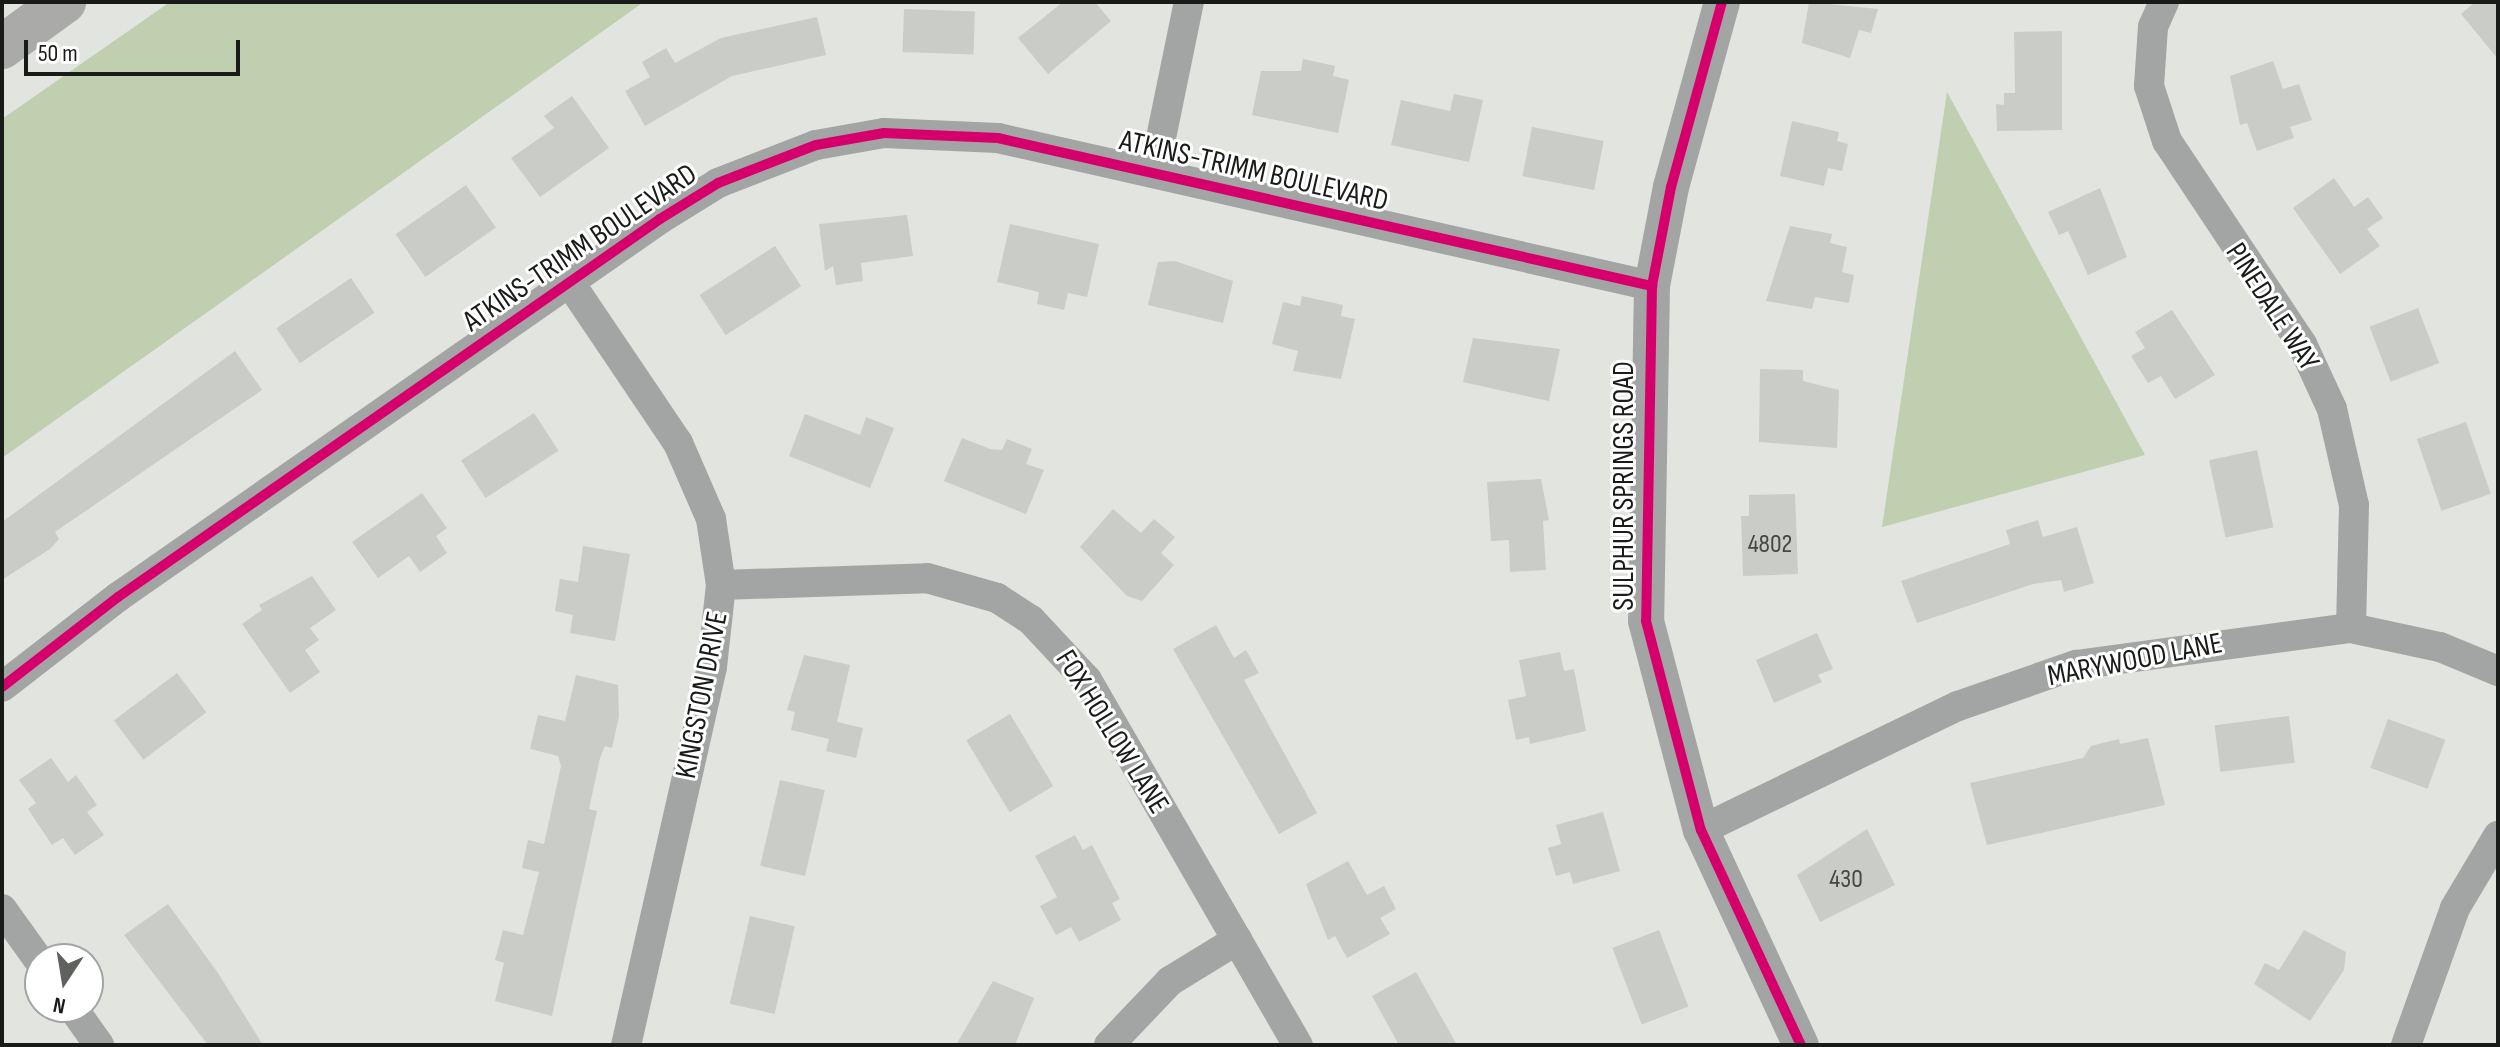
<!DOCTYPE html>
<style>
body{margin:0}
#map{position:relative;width:2500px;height:1047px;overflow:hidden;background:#e1e4df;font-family:"Sofia Sans Condensed",sans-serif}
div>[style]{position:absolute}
.green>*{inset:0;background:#bfcfb0}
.building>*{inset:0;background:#caccc8;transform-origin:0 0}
.minor>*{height:30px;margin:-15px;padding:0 15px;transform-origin:15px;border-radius:15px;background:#a3a4a4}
.tertiary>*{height:36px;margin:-18px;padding:0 18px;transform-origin:18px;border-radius:18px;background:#a3a4a4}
.motorway>*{height:44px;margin:-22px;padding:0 22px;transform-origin:22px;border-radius:22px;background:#aaaba9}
.cycleway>*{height:10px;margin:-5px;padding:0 5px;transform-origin:5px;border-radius:5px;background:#d6006c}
span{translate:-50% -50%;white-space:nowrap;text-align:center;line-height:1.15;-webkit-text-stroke:6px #fff;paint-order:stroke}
.number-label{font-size:26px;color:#454744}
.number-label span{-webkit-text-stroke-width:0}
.street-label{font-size:30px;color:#191b18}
.frame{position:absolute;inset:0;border:4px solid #191b18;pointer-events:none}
.north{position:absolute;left:24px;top:943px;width:80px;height:80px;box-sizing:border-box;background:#fff;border:2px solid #a3a4a3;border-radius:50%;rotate:192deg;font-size:22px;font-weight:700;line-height:32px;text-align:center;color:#191b18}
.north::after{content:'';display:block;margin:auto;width:28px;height:36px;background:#5f615e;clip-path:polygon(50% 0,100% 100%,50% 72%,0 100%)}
.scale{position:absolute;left:24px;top:40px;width:216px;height:36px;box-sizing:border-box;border:4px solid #191b18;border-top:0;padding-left:10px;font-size:24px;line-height:28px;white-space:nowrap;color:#191b18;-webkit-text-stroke:6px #fff;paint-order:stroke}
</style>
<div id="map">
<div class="green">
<i style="clip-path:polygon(170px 2px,659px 2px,641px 4px,2px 458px,2px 119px)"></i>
<i style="clip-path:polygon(1947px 92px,2145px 455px,1882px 527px)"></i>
</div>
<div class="building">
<i style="clip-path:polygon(1063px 2px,1095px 2px,1111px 21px,1048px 74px,1018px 38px)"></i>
<i style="clip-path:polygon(1809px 2px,1878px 9px,1871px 33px,1859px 30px,1850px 58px,1802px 43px)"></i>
<i style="clip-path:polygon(2475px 2px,2498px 2px,2498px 59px,2461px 14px)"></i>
<i style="left:904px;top:9px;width:71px;height:43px;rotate:2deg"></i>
<i style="clip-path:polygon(817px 17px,826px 55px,732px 76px,645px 126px,625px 91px,650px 77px,642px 62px,666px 48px,675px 63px,721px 38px)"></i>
<i style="clip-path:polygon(2062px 31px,2062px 130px,1997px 131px,1996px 104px,2004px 105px,2004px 93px,2015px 93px,2014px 32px)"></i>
<i style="clip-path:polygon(1303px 59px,1335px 66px,1333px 76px,1349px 80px,1338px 133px,1252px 115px,1261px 71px,1301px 71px)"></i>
<i style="clip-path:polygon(2273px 61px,2283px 89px,2299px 84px,2312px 120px,2290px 127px,2294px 138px,2257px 151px,2247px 123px,2240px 125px,2230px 76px)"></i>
<i style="clip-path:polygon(1454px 94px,1483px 100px,1469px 162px,1391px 145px,1401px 100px,1450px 111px)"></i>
<i style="clip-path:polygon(572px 96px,609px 148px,540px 197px,511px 158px,554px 128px,544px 116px)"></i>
<i style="clip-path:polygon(1792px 121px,1839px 132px,1837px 141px,1848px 144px,1842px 171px,1828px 168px,1824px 186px,1780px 176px)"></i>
<i style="left:1532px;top:127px;width:73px;height:50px;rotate:11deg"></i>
<i style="clip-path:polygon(2334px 178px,2354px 207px,2368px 197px,2383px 218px,2367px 229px,2380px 246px,2340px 274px,2293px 208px)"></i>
<i style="left:466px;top:185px;width:52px;height:86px;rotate:55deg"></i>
<i style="clip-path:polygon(2100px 188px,2127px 257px,2088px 275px,2068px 231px,2059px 235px,2048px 212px)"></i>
<i style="clip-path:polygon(907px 215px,913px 256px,861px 263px,863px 281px,836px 285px,833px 266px,825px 271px,819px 224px)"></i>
<i style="clip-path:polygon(1010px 224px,1099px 244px,1087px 297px,1068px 293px,1064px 310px,1037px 304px,1039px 292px,997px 282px)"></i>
<i style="clip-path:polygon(1790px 226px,1832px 234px,1830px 243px,1847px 247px,1842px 272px,1854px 275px,1849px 303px,1815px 297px,1812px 309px,1766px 301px)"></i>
<i style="left:775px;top:246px;width:48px;height:90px;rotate:57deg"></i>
<i style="clip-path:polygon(1175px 261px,1233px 281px,1223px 323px,1148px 305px,1158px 262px)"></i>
<i style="left:351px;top:278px;width:42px;height:90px;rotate:56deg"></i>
<i style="clip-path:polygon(1302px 296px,1343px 305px,1341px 316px,1355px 319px,1341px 379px,1293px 371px,1298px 351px,1272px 344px,1283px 302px,1300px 306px)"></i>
<i style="left:2418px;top:308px;width:59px;height:52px;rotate:69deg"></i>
<i style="clip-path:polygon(2172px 310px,2215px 375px,2175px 399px,2161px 376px,2148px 383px,2131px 356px,2145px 348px,2135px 332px)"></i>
<i style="clip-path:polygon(1473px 338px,1560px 349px,1549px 401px,1463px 382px)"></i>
<i style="clip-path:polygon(235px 351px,262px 390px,55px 532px,59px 539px,50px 549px,2px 580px,2px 522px)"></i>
<i style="clip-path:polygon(1760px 369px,1803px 370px,1803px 381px,1839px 390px,1837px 448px,1759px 442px)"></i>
<i style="left:534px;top:413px;width:45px;height:87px;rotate:57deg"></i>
<i style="clip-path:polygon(805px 414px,860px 435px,866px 417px,894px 428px,870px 488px,789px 456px)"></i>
<i style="left:2466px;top:422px;width:76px;height:52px;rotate:71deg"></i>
<i style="clip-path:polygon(962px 438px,990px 449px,1002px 450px,1007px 439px,1032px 449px,1026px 464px,1044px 470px,1026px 514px,944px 481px)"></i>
<i style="left:2257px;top:450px;width:79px;height:49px;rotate:78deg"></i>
<i style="clip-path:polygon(1541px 479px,1549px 520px,1543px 521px,1546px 570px,1510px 572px,1509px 540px,1491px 541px,1487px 482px)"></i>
<i style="clip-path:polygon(422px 493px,447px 528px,436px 536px,447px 553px,420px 572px,409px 556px,378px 578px,352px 542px)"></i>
<i style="clip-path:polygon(1795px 494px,1798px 574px,1743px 576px,1741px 516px,1749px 516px,1749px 495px)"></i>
<i style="clip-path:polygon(1113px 509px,1141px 533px,1154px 519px,1175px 537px,1161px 553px,1174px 565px,1142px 601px,1127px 596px,1080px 547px)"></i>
<i style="clip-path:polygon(2038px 520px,2043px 537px,2077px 527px,2094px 583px,2064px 592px,2061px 580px,2033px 584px,1917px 623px,1901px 581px,2010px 544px,2006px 530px)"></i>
<i style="clip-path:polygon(583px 546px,630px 554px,615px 641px,570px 633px,573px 615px,555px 611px,560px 579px,578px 582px)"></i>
<i style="clip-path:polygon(312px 576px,336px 610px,310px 628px,319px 640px,305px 650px,320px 672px,290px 693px,242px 624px,262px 610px,259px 605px)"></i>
<i style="clip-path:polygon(1216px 625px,1234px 658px,1246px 650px,1259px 673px,1244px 680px,1317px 813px,1279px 834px,1173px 649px)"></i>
<i style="clip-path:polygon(1817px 633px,1833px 669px,1818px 675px,1822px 682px,1774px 703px,1756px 660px)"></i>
<i style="clip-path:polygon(1560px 652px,1564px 671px,1574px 669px,1586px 731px,1530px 744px,1529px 737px,1516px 740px,1508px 700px,1526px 696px,1519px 660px)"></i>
<i style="clip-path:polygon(804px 655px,850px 665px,837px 722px,863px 728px,856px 758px,826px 751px,829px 739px,791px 730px,795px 712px,787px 710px)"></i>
<i style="left:177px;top:673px;width:49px;height:79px;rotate:53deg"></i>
<i style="clip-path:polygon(576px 675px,618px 685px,619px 716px,612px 748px,605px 746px,600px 758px,589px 809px,597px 811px,552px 1016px,495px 1001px,504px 963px,495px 960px,503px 930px,523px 935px,539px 872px,522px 868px,528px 840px,544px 844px,561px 766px,558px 756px,530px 749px,538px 715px,565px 721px)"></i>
<i style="left:1010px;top:714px;width:84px;height:51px;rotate:59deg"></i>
<i style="left:2289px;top:716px;width:47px;height:75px;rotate:83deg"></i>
<i style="left:2388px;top:719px;width:61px;height:52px;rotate:20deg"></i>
<i style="clip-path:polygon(2148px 738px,2165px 805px,1987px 845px,1970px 783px,2083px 758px,2091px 746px,2119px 739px,2120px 744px)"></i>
<i style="clip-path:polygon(51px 758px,68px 782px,76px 775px,97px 805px,87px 812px,104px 835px,75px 855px,63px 838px,52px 845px,28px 809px,36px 803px,19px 780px)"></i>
<i style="left:780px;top:780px;width:46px;height:88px;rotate:13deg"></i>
<i style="clip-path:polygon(1603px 812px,1620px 871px,1573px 884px,1570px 872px,1556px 876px,1548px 848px,1561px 844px,1556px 825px)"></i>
<i style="clip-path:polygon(1867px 829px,1895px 885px,1820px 922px,1797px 875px)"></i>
<i style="clip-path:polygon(1075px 835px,1083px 850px,1092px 845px,1120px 899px,1112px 903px,1121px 920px,1079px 942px,1071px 927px,1056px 935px,1040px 906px,1057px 897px,1035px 856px)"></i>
<i style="clip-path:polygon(1348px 861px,1367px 895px,1384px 886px,1396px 909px,1380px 918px,1390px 934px,1347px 958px,1335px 936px,1328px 940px,1306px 884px)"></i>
<i style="clip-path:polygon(168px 904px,218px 973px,263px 1045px,208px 1045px,124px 935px)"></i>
<i style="left:750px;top:916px;width:46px;height:90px;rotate:13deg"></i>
<i style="left:1659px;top:930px;width:82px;height:50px;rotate:69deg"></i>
<i style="clip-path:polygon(2304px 930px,2346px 952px,2344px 970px,2310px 1021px,2254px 984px,2265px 963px,2279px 970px)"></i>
<i style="clip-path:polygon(1416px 972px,1457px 1045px,1399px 1045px,1372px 996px)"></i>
<i style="clip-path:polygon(993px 981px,1034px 998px,1015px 1045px,956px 1045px)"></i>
</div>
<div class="minor">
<i style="left:2164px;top:2px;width:27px;rotate:114deg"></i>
<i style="left:2153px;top:27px;width:59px;rotate:93.9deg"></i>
<i style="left:2149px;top:86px;width:58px;rotate:71.9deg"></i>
<i style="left:2167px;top:141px;width:244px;rotate:56.4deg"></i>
<i style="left:2302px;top:344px;width:72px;rotate:65.2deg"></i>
<i style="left:2332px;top:409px;width:98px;rotate:77.1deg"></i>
<i style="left:2354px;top:505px;width:123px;rotate:91.4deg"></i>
<i style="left:1154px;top:172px;width:174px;rotate:-78.4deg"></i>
<i style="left:570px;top:283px;width:193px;rotate:56deg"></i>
<i style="left:678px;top:443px;width:83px;rotate:66.5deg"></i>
<i style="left:711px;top:519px;width:67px;rotate:81.4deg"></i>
<i style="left:721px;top:585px;width:82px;rotate:96.3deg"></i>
<i style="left:712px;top:667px;width:388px;rotate:102.8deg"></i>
<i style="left:721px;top:585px;width:206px;rotate:-1.9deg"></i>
<i style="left:927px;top:578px;width:73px;rotate:15.9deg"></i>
<i style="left:997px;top:598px;width:40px;rotate:32.9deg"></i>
<i style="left:1031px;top:620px;width:82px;rotate:47deg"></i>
<i style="left:1087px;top:680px;width:422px;rotate:60deg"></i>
<i style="left:2px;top:687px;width:147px;rotate:-37.8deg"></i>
<i style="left:118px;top:597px;width:661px;rotate:-34.89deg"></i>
<i style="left:660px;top:219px;width:68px;rotate:-31.8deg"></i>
<i style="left:718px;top:183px;width:105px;rotate:-21.2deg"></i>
<i style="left:816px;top:145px;width:69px;rotate:-10deg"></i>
<i style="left:884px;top:133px;width:114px;rotate:2.5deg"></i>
<i style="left:998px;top:138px;width:671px;rotate:12.75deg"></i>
<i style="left:1701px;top:830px;width:285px;rotate:-25.8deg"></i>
<i style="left:1958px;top:706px;width:125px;rotate:-19.2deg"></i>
<i style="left:2076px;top:665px;width:277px;rotate:-7.7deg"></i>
<i style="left:2351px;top:628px;width:91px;rotate:12.1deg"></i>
<i style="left:2440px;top:647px;width:63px;rotate:22.5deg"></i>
<i style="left:2px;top:909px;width:65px;rotate:54.4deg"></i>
<i style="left:72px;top:1007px;width:47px;rotate:54.6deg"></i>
<i style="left:1109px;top:1045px;width:88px;rotate:-46.4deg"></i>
<i style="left:1170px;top:981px;width:79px;rotate:-31.5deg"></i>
<i style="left:2406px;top:1045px;width:145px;rotate:-70.3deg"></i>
<i style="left:2455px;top:908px;width:84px;rotate:-59.2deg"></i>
</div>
<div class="tertiary">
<i style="left:1722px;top:2px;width:192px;rotate:105.4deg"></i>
<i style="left:1671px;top:187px;width:101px;rotate:100.9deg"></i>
<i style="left:1652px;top:286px;width:335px;rotate:91deg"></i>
<i style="left:1646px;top:621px;width:216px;rotate:75.3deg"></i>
<i style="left:1701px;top:830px;width:237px;rotate:65.1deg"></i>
</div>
<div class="motorway">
<i style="left:2px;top:47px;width:77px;rotate:-36deg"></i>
</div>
<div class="cycleway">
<i style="left:1722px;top:2px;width:192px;rotate:105.4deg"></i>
<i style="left:1671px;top:187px;width:101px;rotate:100.9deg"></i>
<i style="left:1652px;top:286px;width:335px;rotate:91deg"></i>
<i style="left:1646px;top:621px;width:216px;rotate:75.3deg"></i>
<i style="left:1701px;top:830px;width:237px;rotate:65.1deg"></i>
<i style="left:2px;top:687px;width:147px;rotate:-37.8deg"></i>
<i style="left:118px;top:597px;width:661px;rotate:-34.89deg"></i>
<i style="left:660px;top:219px;width:68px;rotate:-31.8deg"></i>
<i style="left:718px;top:183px;width:105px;rotate:-21.2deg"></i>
<i style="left:816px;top:145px;width:69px;rotate:-10deg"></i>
<i style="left:884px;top:133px;width:114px;rotate:2.5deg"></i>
<i style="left:998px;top:138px;width:671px;rotate:12.75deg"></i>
</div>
<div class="number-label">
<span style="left:1770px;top:545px">4802</span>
<span style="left:1846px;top:880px">430</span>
</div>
<div class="street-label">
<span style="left:1254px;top:171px;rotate:13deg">ATKINS-TRIMM BOULEVARD</span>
<span style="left:580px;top:248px;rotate:-34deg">ATKINS-TRIMM BOULEVARD</span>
<span style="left:2272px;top:307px;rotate:57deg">PINEDALE WAY</span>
<span style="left:1624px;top:486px;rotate:-90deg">SULPHUR SPRINGS ROAD</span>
<span style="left:2135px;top:660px;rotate:-11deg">MARYWOOD LANE</span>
<span style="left:702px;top:695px;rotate:-79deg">KINGSTON DRIVE</span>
<span style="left:1112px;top:732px;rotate:58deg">FOX HOLLOW LANE</span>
</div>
<div class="frame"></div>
<div class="north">N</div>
<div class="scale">50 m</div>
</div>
